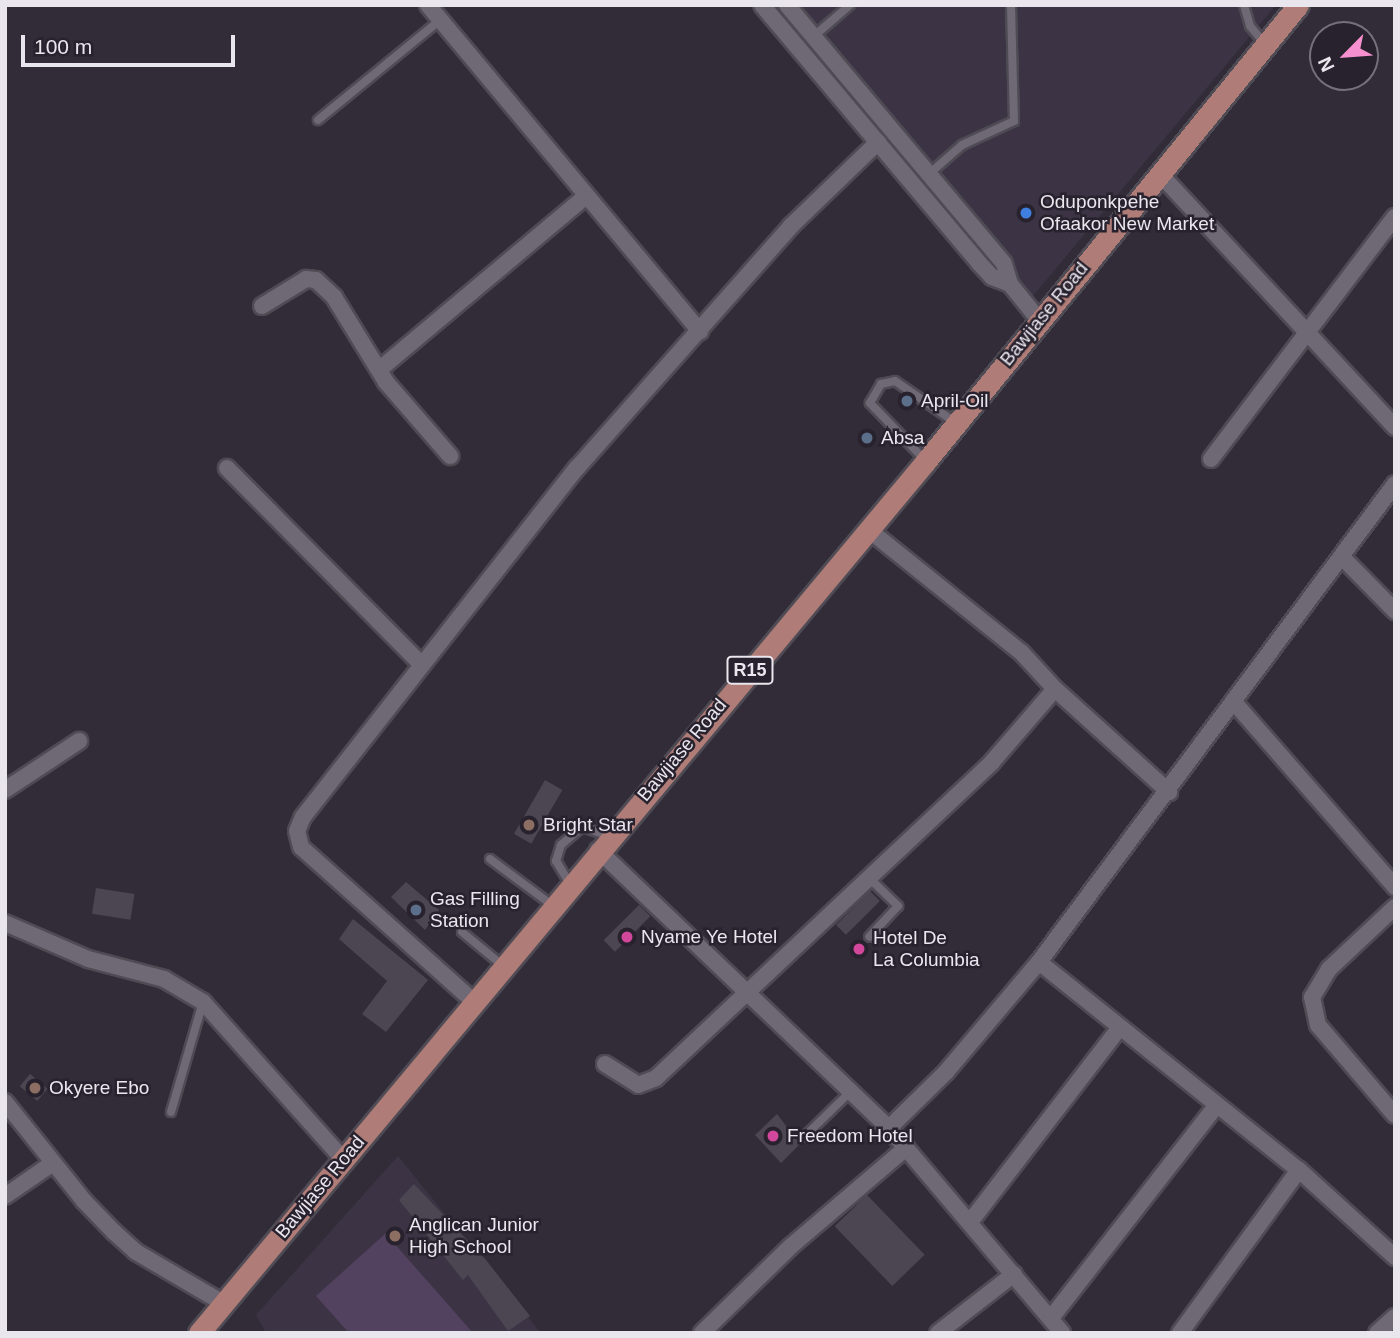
<!DOCTYPE html>
<style>
body{margin:0}
#map{position:relative;width:1400px;height:1338px;overflow:hidden;background:#312c37;font-family:Arial,sans-serif}
div>[style]{position:absolute}
.built>*{inset:0;background:#3c3445}
.green>*{inset:0;background:#524260}
.building>*{inset:0;background:#4c4652;transform-origin:0 0}
.roads{filter:drop-shadow(2px 0 #4f4b54) drop-shadow(-2px 0 #4f4b54) drop-shadow(0 2px #4f4b54) drop-shadow(0 -2px #4f4b54)}
.lane>*{height:8px;margin:-4px;padding:0 4px;transform-origin:4px;border-radius:4px;background:#6f6875}
.street>*{height:16px;margin:-8px;padding:0 8px;transform-origin:8px;border-radius:8px;background:#6f6875}
.primary>*{height:21px;margin:-10.5px;padding:0 10.5px;transform-origin:10.5px;border-radius:10.5px;background:#af7c77}
.dots>*{width:19px;height:19px;translate:-50% -50%;box-sizing:border-box;border:4px solid #27222d;border-radius:50%}
span{translate:-50% -50%;white-space:nowrap;text-align:center;line-height:1.15;-webkit-text-stroke:5px #27222d;paint-order:stroke}
.shield-label span{padding:2px 5px;background:#27222d;border:2px solid;border-radius:5px;-webkit-text-stroke-width:0}
.shield-label{font-size:18px;color:#eae6ee;font-weight:700}
.poi-label{font-size:19px;color:#eae6ee}
.left{translate:0 -50%;text-align:left}
.street-label{font-size:19px;color:#eae6ee}
.frame{position:absolute;inset:0;border:7px solid #eae6ee;pointer-events:none}
.north{position:absolute;left:1309px;top:21px;width:70px;height:70px;box-sizing:border-box;background:#27222d;border:2px solid #75707a;border-radius:50%;rotate:245deg;font-size:19px;font-weight:700;line-height:28px;text-align:center;color:#eae6ee}
.north::after{content:'';display:block;margin:auto;width:24px;height:32px;background:#f790ce;clip-path:polygon(50% 0,100% 100%,50% 72%,0 100%)}
.scale{position:absolute;left:21px;top:35px;width:214px;height:32px;box-sizing:border-box;border:4px solid #eae6ee;border-top:0;padding-left:9px;font-size:21px;line-height:24px;white-space:nowrap;color:#eae6ee;-webkit-text-stroke:5px #27222d;paint-order:stroke}
</style>
<div id="map">
<div class="built">
<i style="clip-path:polygon(776px 5px,1276px 5px,1027px 303px)"></i>
<i style="clip-path:polygon(398px 1156px,541px 1333px,266px 1333px,256px 1315px)"></i>
</div>
<div class="green">
<i style="clip-path:polygon(385px 1234px,386px 1234px,473px 1333px,349px 1333px,316px 1296px)"></i>
</div>
<div class="building">
<i style="left:545px;top:780px;width:20px;height:62px;rotate:30deg"></i>
<i style="clip-path:polygon(406px 882px,439px 910px,425px 930px,391px 897px)"></i>
<i style="left:96px;top:888px;width:39px;height:26px;rotate:9deg"></i>
<i style="left:870px;top:891px;width:14px;height:48px;rotate:45deg"></i>
<i style="left:639px;top:905px;width:16px;height:50px;rotate:45deg"></i>
<i style="clip-path:polygon(353px 919px,428px 980px,386px 1032px,362px 1014px,387px 981px,339px 939px)"></i>
<i style="left:30px;top:1074px;width:23px;height:16px;rotate:40deg"></i>
<i style="clip-path:polygon(777px 1114px,800px 1144px,781px 1163px,755px 1135px)"></i>
<i style="clip-path:polygon(414px 1184px,486px 1260px,530px 1316px,508px 1331px,468px 1275px,463px 1280px,399px 1200px)"></i>
<i style="left:867px;top:1195px;width:83px;height:45px;rotate:46deg"></i>
</div>
<div class="roads">
<div class="lane">
<i style="left:1244px;top:5px;width:22px;rotate:74deg"></i>
<i style="left:1250px;top:26px;width:23px;rotate:50deg"></i>
<i style="left:814px;top:36px;width:48px;rotate:-40.7deg"></i>
<i style="left:318px;top:120px;width:158px;rotate:-39.3deg"></i>
<i style="left:929px;top:174px;width:44px;rotate:-41.3deg"></i>
<i style="left:962px;top:145px;width:57px;rotate:-24.8deg"></i>
<i style="left:1014px;top:121px;width:116px;rotate:-91.5deg"></i>
<i style="left:924px;top:459px;width:78px;rotate:-134deg"></i>
<i style="left:870px;top:403px;width:22px;rotate:-60deg"></i>
<i style="left:881px;top:384px;width:14px;rotate:-12deg"></i>
<i style="left:895px;top:381px;width:74px;rotate:34.5deg"></i>
<i style="left:490px;top:859px;width:77px;rotate:36.6deg"></i>
<i style="left:868px;top:877px;width:42px;rotate:44deg"></i>
<i style="left:898px;top:906px;width:42px;rotate:133.1deg"></i>
<i style="left:570px;top:884px;width:27px;rotate:-121deg"></i>
<i style="left:556px;top:861px;width:17px;rotate:-73deg"></i>
<i style="left:561px;top:845px;width:28px;rotate:-41deg"></i>
<i style="left:582px;top:827px;width:29px;rotate:18deg"></i>
<i style="left:462px;top:932px;width:52px;rotate:39.5deg"></i>
<i style="left:171px;top:1112px;width:115px;rotate:-73.8deg"></i>
<i style="left:804px;top:1137px;width:66px;rotate:-44.4deg"></i>
</div>
<div class="street">
<i style="left:428px;top:5px;width:425px;rotate:50.2deg"></i>
<i style="left:762px;top:5px;width:337px;rotate:49.9deg"></i>
<i style="left:979px;top:263px;width:19px;rotate:47deg"></i>
<i style="left:992px;top:277px;width:19px;rotate:21deg"></i>
<i style="left:787px;top:5px;width:338px;rotate:50deg"></i>
<i style="left:1004px;top:264px;width:21px;rotate:73deg"></i>
<i style="left:1010px;top:284px;width:46px;rotate:51.1deg"></i>
<i style="left:1159px;top:173px;width:347px;rotate:47.1deg"></i>
<i style="left:262px;top:306px;width:52px;rotate:-31.5deg"></i>
<i style="left:306px;top:279px;width:10px;rotate:6deg"></i>
<i style="left:316px;top:280px;width:25px;rotate:43deg"></i>
<i style="left:334px;top:297px;width:100px;rotate:58.5deg"></i>
<i style="left:386px;top:382px;width:98px;rotate:49.1deg"></i>
<i style="left:380px;top:369px;width:269px;rotate:-40deg"></i>
<i style="left:1211px;top:459px;width:304px;rotate:-52.8deg"></i>
<i style="left:227px;top:468px;width:276px;rotate:45.3deg"></i>
<i style="left:869px;top:530px;width:195px;rotate:38.8deg"></i>
<i style="left:1021px;top:652px;width:50px;rotate:47.4deg"></i>
<i style="left:1055px;top:689px;width:154px;rotate:42.1deg"></i>
<i style="left:1342px;top:557px;width:76px;rotate:45.5deg"></i>
<i style="left:1233px;top:701px;width:247px;rotate:48.9deg"></i>
<i style="left:5px;top:790px;width:89px;rotate:-33.5deg"></i>
<i style="left:598px;top:850px;width:402px;rotate:43.7deg"></i>
<i style="left:889px;top:1128px;width:268px;rotate:49.8deg"></i>
<i style="left:1395px;top:907px;width:91px;rotate:136.8deg"></i>
<i style="left:1329px;top:969px;width:33px;rotate:121deg"></i>
<i style="left:1312px;top:997px;width:29px;rotate:78deg"></i>
<i style="left:1318px;top:1025px;width:118px;rotate:49.5deg"></i>
<i style="left:5px;top:923px;width:90px;rotate:23.4deg"></i>
<i style="left:88px;top:959px;width:79px;rotate:14.7deg"></i>
<i style="left:164px;top:979px;width:45px;rotate:30.5deg"></i>
<i style="left:203px;top:1002px;width:210px;rotate:48.3deg"></i>
<i style="left:1039px;top:962px;width:333px;rotate:38.7deg"></i>
<i style="left:1299px;top:1170px;width:130px;rotate:42.2deg"></i>
<i style="left:472px;top:1000px;width:229px;rotate:-138.2deg"></i>
<i style="left:301px;top:847px;width:16px;rotate:-104deg"></i>
<i style="left:297px;top:831px;width:15px;rotate:-67deg"></i>
<i style="left:303px;top:817px;width:444px;rotate:-51.9deg"></i>
<i style="left:577px;top:468px;width:323px;rotate:-48.5deg"></i>
<i style="left:791px;top:226px;width:121px;rotate:-44deg"></i>
<i style="left:605px;top:1064px;width:39px;rotate:32deg"></i>
<i style="left:638px;top:1085px;width:19px;rotate:-21deg"></i>
<i style="left:656px;top:1078px;width:461px;rotate:-43.2deg"></i>
<i style="left:992px;top:762px;width:96px;rotate:-49.2deg"></i>
<i style="left:5px;top:1102px;width:127px;rotate:51.4deg"></i>
<i style="left:84px;top:1201px;width:43px;rotate:45.9deg"></i>
<i style="left:114px;top:1232px;width:30px;rotate:42deg"></i>
<i style="left:136px;top:1252px;width:101px;rotate:30.4deg"></i>
<i style="left:889px;top:1128px;width:80px;rotate:-44.5deg"></i>
<i style="left:946px;top:1072px;width:144px;rotate:-49.8deg"></i>
<i style="left:1039px;top:962px;width:596px;rotate:-53.32deg"></i>
<i style="left:5px;top:1196px;width:58px;rotate:-34.5deg"></i>
<i style="left:970px;top:1222px;width:246px;rotate:-52.4deg"></i>
<i style="left:1051px;top:1318px;width:269px;rotate:-52.1deg"></i>
<i style="left:702px;top:1333px;width:123px;rotate:-44.3deg"></i>
<i style="left:790px;top:1247px;width:153px;rotate:-40.5deg"></i>
<i style="left:938px;top:1333px;width:96px;rotate:-37.8deg"></i>
<i style="left:1180px;top:1333px;width:202px;rotate:-53.9deg"></i>
<i style="left:1377px;top:1333px;width:24px;rotate:-42deg"></i>
</div>
<div class="primary">
<i style="left:199px;top:1333px;width:1135px;rotate:-50.18deg"></i>
<i style="left:926px;top:461px;width:588px;rotate:-50.79deg"></i>
</div>
</div>
<div class="dots">
<i style="left:1026px;top:213px;background:#3f7fe0"></i>
<i style="left:907px;top:401px;background:#5c6f8a"></i>
<i style="left:867px;top:438px;background:#5c6f8a"></i>
<i style="left:529px;top:825px;background:#8d6e63"></i>
<i style="left:416px;top:910px;background:#5c6f8a"></i>
<i style="left:627px;top:937px;background:#d1479c"></i>
<i style="left:859px;top:949px;background:#d1479c"></i>
<i style="left:35px;top:1088px;background:#8d6e63"></i>
<i style="left:773px;top:1136px;background:#d1479c"></i>
<i style="left:395px;top:1236px;background:#8d6e63"></i>
</div>
<div class="shield-label">
<span style="left:750px;top:670px">R15</span>
</div>
<div class="poi-label">
<span class="left" style="left:1040px;top:213px">Oduponkpehe<br>Ofaakor New Market</span>
<span class="left" style="left:921px;top:401px">April-Oil</span>
<span class="left" style="left:881px;top:438px">Absa</span>
<span class="left" style="left:543px;top:825px">Bright Star</span>
<span class="left" style="left:430px;top:910px">Gas Filling<br>Station</span>
<span class="left" style="left:641px;top:937px">Nyame Ye Hotel</span>
<span class="left" style="left:873px;top:949px">Hotel De<br>La Columbia</span>
<span class="left" style="left:49px;top:1088px">Okyere Ebo</span>
<span class="left" style="left:787px;top:1136px">Freedom Hotel</span>
<span class="left" style="left:409px;top:1236px">Anglican Junior<br>High School</span>
</div>
<div class="street-label">
<span style="left:1044px;top:314px;rotate:-51deg">Bawjiase Road</span>
<span style="left:682px;top:750px;rotate:-50deg">Bawjiase Road</span>
<span style="left:320px;top:1187px;rotate:-50deg">Bawjiase Road</span>
</div>
<div class="frame"></div>
<div class="north">N</div>
<div class="scale">100 m</div>
</div>
